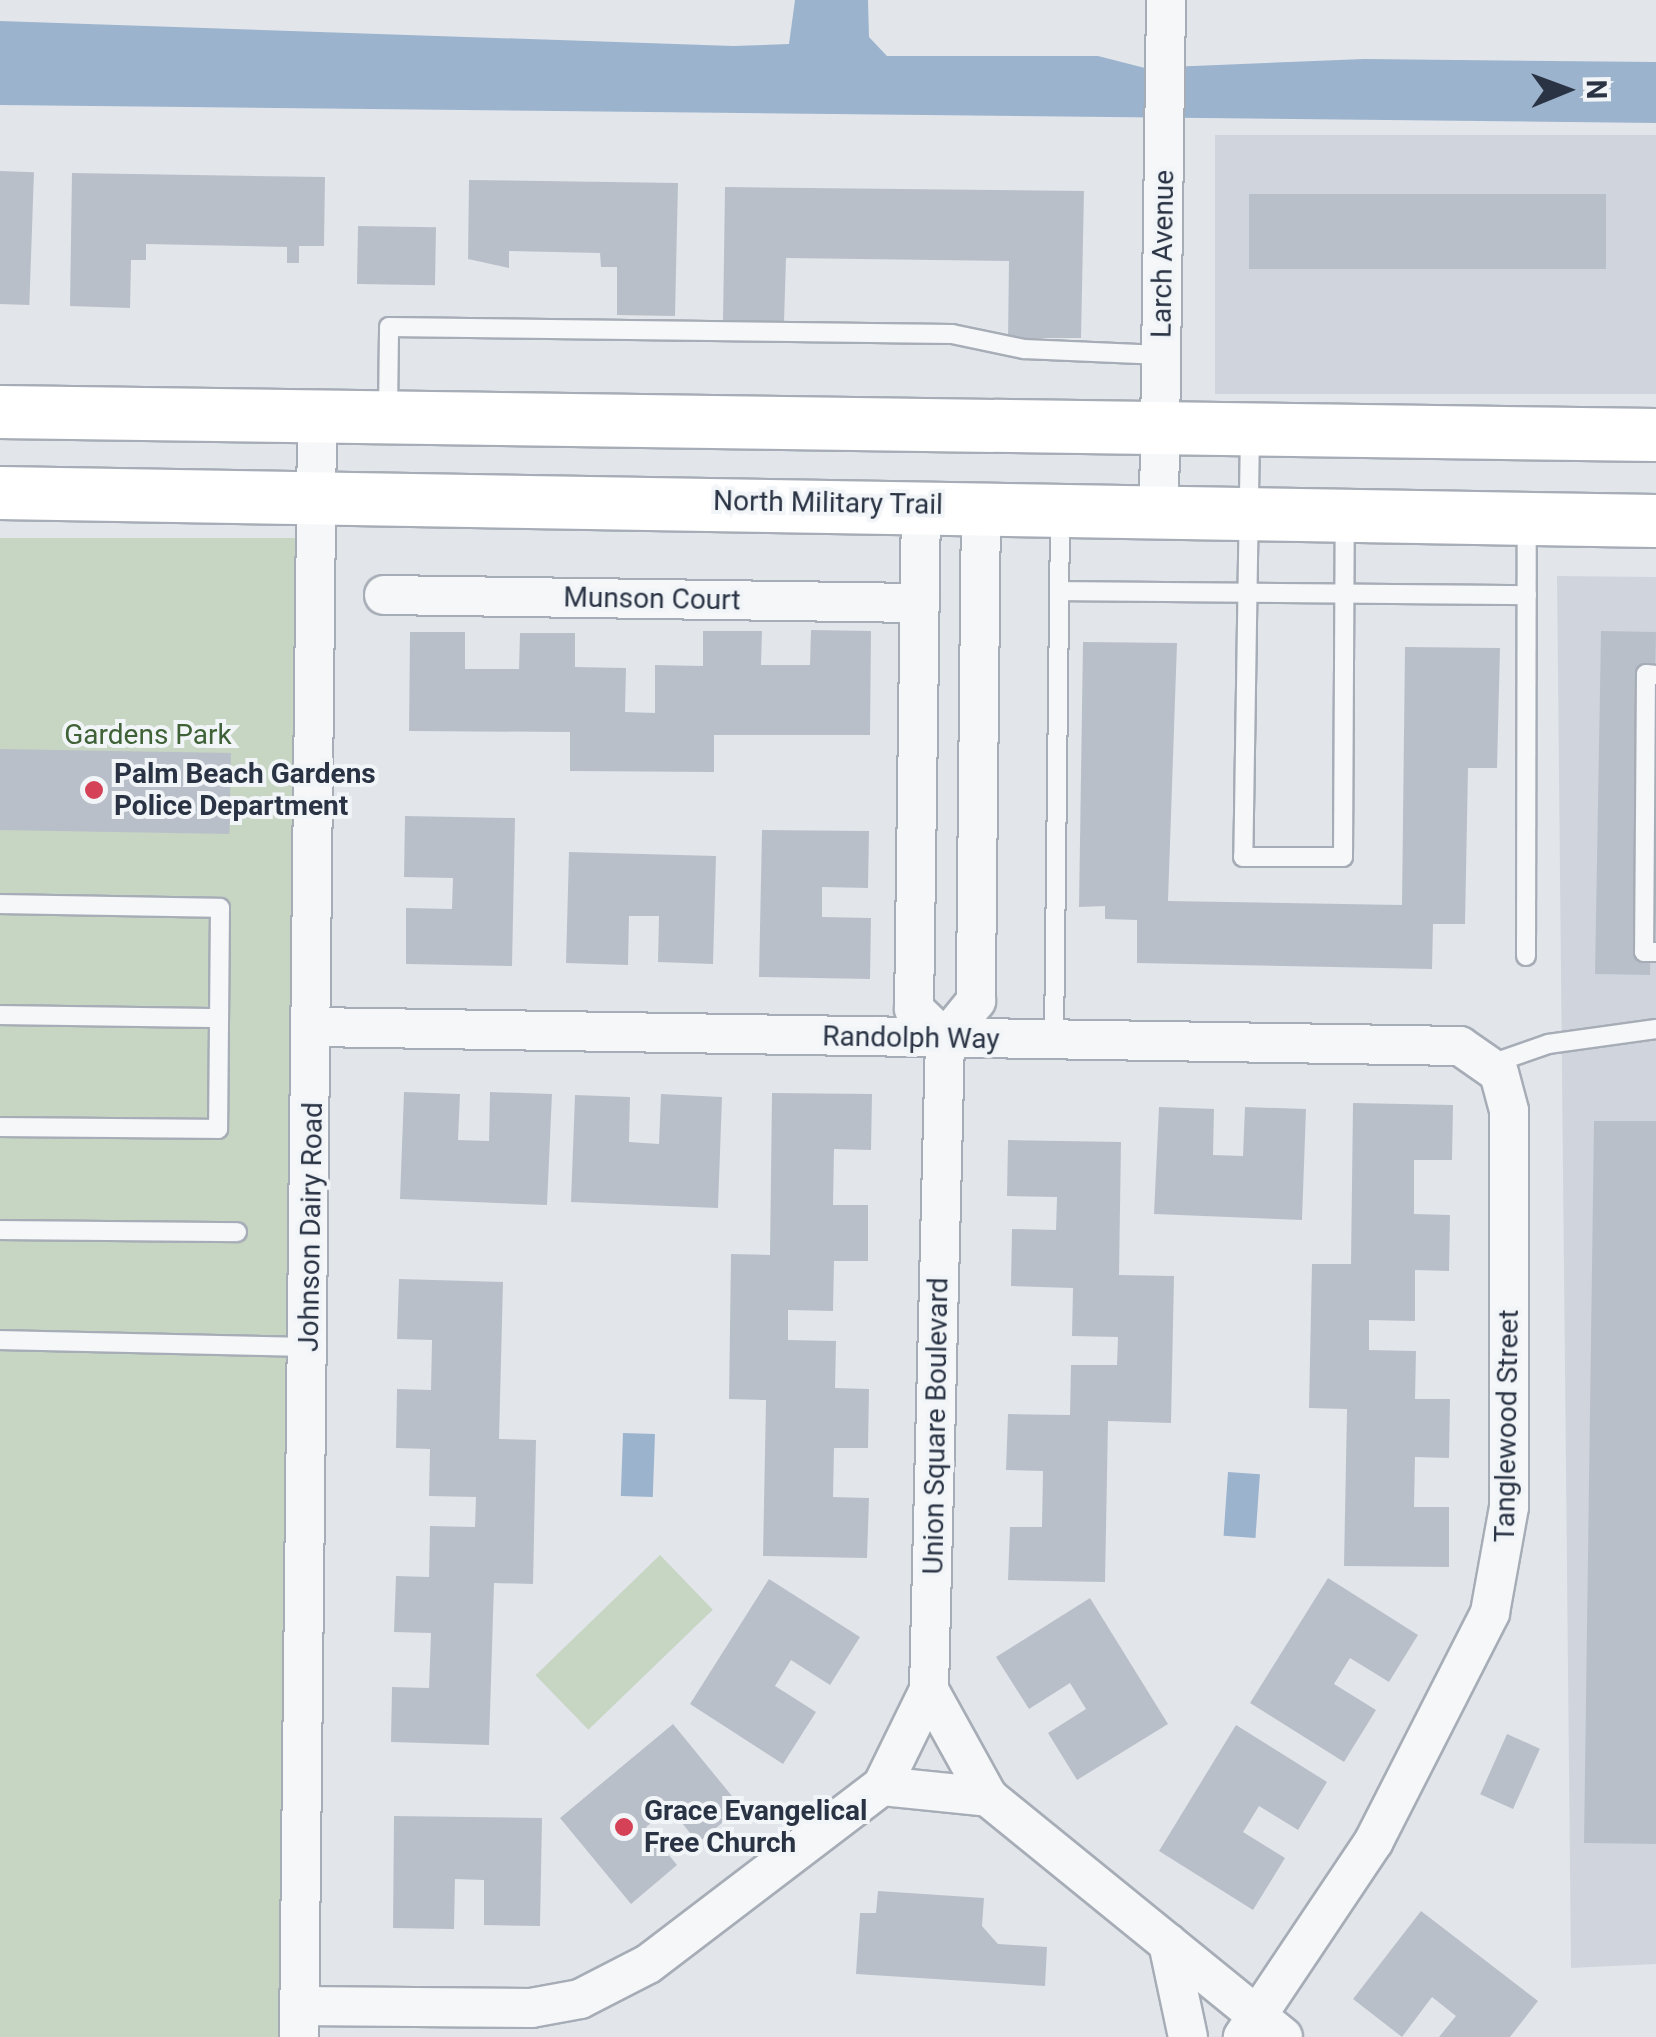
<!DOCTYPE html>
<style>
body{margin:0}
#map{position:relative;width:1656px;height:2037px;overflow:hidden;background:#e2e6eb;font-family:Roboto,sans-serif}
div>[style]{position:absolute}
.built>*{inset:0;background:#d0d5dd;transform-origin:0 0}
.green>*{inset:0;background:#c7d5c3;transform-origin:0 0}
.water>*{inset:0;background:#9cb3cd;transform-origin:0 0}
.building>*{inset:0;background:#b9bfc9;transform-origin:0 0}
.roads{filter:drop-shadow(2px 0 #a7adb6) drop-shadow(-2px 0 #a7adb6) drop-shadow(0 2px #a7adb6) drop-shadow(0 -2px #a7adb6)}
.lane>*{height:18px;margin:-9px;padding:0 9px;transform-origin:9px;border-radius:9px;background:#f5f7f9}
.street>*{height:38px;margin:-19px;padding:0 19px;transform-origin:19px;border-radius:19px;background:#f5f7f9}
.secondary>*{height:52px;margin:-26px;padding:0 26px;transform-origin:26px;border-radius:26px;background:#fff}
.dots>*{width:28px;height:28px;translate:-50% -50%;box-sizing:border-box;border:5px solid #f2f5f8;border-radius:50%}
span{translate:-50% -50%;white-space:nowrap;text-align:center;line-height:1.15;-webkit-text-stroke:8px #f2f5f8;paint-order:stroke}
.street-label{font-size:28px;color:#293344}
.park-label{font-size:28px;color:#3e6136}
.poi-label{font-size:28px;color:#293344;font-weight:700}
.left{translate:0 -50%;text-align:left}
.north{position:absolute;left:1516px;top:40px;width:100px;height:100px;-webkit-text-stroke:8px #f2f5f8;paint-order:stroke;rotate:89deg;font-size:28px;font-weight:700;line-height:40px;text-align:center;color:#293344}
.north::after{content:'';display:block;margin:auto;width:35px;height:45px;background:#293344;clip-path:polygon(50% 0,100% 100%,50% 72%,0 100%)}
</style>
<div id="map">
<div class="built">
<i style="left:1656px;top:135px;width:259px;height:441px;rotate:90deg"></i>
<i style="clip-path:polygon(1557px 576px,1656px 577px,1656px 1964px,1571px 1968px)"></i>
</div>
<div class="green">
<i style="left:0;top:538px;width:299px;height:1499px"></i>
<i style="left:660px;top:1555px;width:76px;height:173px;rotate:46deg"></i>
</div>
<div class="water">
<i style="clip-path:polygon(795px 0,868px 0,869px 37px,887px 56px,1098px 56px,1145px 68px,1364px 59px,1656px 62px,1656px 123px,0 105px,0 21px,733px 46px,789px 44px)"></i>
<i style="left:623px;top:1433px;width:32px;height:63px;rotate:2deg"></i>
<i style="left:1228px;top:1472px;width:32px;height:64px;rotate:4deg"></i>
</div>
<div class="building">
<i style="left:0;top:171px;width:34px;height:133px;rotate:2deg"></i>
<i style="clip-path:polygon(72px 173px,325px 177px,324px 246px,299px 246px,299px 263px,287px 263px,287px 247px,146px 244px,146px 260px,131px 260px,130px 308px,70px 306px)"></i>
<i style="clip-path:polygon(469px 180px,678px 183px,675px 316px,617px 315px,617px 267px,601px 267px,600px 253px,509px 251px,509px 268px,468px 259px)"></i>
<i style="clip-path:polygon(725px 187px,1084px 191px,1081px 338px,1008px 338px,1009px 261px,786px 258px,784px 322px,723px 322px)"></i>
<i style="left:1249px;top:194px;width:357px;height:75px"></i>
<i style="left:358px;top:226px;width:78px;height:58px;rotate:1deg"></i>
<i style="clip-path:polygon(811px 630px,871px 631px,870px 735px,714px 735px,714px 772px,570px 771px,570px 732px,409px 731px,410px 632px,465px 632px,465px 669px,519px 669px,520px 633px,575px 633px,575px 667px,626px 668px,625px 712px,655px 713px,655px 665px,703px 666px,703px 631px,762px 631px,761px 665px,810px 665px)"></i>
<i style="left:1601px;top:631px;width:55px;height:343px;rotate:1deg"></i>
<i style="clip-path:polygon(1083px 642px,1177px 643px,1168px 901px,1402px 905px,1405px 647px,1500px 648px,1497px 768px,1468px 768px,1465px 924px,1433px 924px,1432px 969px,1137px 963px,1137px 920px,1105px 919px,1105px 906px,1079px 907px)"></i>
<i style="left:0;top:749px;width:231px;height:81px;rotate:1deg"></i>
<i style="clip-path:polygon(405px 816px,515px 818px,512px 966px,406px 964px,406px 908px,452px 909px,453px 878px,404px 877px)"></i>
<i style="clip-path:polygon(762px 830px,869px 831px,868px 888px,822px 887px,822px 917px,871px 918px,870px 979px,759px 977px)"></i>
<i style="clip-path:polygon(569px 852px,716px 856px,713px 964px,658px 962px,659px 916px,629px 916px,628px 965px,566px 963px)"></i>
<i style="clip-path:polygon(404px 1092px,460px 1094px,458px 1140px,489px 1141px,490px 1092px,552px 1094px,547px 1205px,400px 1199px)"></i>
<i style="clip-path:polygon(772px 1093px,872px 1094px,871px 1150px,834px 1149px,833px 1205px,868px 1205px,868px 1261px,834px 1261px,833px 1311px,788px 1310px,788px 1340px,836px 1341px,835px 1388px,869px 1389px,868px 1448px,834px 1448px,833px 1497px,869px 1498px,867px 1558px,763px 1556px,766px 1400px,729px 1399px,731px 1254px,770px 1255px)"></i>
<i style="clip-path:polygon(661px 1094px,722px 1097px,718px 1208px,571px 1202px,575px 1095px,630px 1097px,629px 1142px,659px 1144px)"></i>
<i style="clip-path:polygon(1353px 1103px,1453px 1105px,1452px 1160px,1414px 1160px,1414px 1214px,1450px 1215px,1449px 1271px,1415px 1270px,1415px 1321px,1369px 1320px,1369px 1350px,1416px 1351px,1415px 1399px,1450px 1399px,1449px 1458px,1415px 1457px,1414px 1507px,1449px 1507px,1449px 1567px,1344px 1566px,1347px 1409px,1309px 1408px,1312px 1264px,1351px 1264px)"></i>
<i style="clip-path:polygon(1159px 1107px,1214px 1109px,1213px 1155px,1243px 1156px,1245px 1107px,1306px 1109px,1302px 1220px,1154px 1214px)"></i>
<i style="clip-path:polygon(1594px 1121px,1656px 1121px,1656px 1844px,1584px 1843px)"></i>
<i style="clip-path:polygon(1008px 1140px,1121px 1142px,1119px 1275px,1174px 1276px,1171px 1423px,1108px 1421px,1105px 1582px,1008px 1580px,1010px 1527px,1042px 1527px,1043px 1471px,1006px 1470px,1008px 1414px,1070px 1415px,1071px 1365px,1117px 1365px,1118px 1337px,1072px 1336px,1073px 1288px,1011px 1286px,1012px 1229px,1056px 1230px,1057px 1197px,1007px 1196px)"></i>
<i style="clip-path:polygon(399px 1279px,503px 1282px,499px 1439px,536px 1440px,533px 1584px,494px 1583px,489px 1745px,391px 1742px,392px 1687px,429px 1688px,431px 1633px,394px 1632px,396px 1576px,429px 1577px,430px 1526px,475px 1527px,476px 1497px,429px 1496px,430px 1449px,396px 1448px,397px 1389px,431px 1390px,432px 1340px,397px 1339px)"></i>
<i style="clip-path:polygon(1328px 1578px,1418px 1635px,1389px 1682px,1350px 1658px,1334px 1684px,1376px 1710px,1344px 1762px,1250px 1703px)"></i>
<i style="clip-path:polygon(769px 1579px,860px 1637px,830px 1685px,791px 1660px,775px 1686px,816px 1712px,783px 1764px,690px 1704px)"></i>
<i style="clip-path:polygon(1090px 1598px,1168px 1724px,1077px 1780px,1048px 1733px,1086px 1709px,1070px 1683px,1029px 1709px,996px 1657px)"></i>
<i style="clip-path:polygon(673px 1724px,741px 1807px,698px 1843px,670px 1808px,646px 1827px,677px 1865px,631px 1904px,560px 1818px)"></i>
<i style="clip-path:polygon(1236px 1725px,1327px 1782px,1298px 1830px,1259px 1806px,1243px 1832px,1285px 1858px,1253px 1910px,1159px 1851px)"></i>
<i style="left:1507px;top:1734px;width:36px;height:66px;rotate:24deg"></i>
<i style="clip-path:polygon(394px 1816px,542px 1818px,540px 1926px,484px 1925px,484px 1880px,455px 1879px,454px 1929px,393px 1928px)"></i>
<i style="clip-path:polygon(878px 1891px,984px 1898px,982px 1926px,998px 1944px,1047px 1947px,1045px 1986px,856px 1974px,860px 1913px,876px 1913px)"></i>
<i style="clip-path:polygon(1421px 1911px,1538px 2001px,1510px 2037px,1439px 2037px,1456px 2016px,1432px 1997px,1402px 2037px,1353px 1999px)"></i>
</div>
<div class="roads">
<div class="lane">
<i style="left:388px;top:413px;width:86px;rotate:-89.3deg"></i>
<i style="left:389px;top:327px;width:563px;rotate:0.71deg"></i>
<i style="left:952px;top:334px;width:74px;rotate:11.8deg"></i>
<i style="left:1024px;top:349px;width:138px;rotate:2.5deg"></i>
<i style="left:1250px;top:432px;width:425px;rotate:90.9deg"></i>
<i style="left:1243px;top:857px;width:100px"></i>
<i style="left:1343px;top:857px;width:335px;rotate:-89.7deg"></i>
<i style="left:1060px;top:591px;width:467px;rotate:0.5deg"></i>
<i style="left:1656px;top:675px;width:10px;rotate:-174deg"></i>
<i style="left:1646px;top:674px;width:278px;rotate:90.4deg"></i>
<i style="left:1644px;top:952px;width:12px"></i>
<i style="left:0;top:904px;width:220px;rotate:1deg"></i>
<i style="left:220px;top:908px;width:221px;rotate:90.5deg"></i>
<i style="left:218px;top:1129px;width:218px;rotate:-179.5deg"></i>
<i style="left:1526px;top:956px;width:435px;rotate:-89.9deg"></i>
<i style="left:0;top:1015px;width:219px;rotate:0.8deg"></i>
<i style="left:1054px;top:1040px;width:524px;rotate:-89.34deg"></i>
<i style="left:1491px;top:1064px;width:60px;rotate:-19.3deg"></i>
<i style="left:1548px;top:1044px;width:109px;rotate:-7.9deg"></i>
<i style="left:0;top:1230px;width:237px;rotate:0.5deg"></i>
<i style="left:0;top:1340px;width:309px;rotate:1.3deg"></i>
</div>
<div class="street">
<i style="left:921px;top:504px;width:505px;rotate:90.79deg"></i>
<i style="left:914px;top:1009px;width:43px;rotate:44.1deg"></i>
<i style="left:981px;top:505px;width:496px;rotate:90.6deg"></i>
<i style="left:976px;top:1001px;width:49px;rotate:129.2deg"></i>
<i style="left:945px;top:1039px;width:651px;rotate:91.41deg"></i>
<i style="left:929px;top:1690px;width:122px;rotate:61.1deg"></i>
<i style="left:988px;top:1797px;width:380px;rotate:39.1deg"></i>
<i style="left:1159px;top:508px;width:508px;rotate:-89.21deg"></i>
<i style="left:384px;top:595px;width:536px;rotate:0.86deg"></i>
<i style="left:314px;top:1027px;width:1146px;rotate:0.95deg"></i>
<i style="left:1460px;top:1046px;width:47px;rotate:34.7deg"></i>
<i style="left:1499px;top:1073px;width:39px;rotate:75deg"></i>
<i style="left:1509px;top:1111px;width:396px;rotate:90deg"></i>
<i style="left:1509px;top:1507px;width:108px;rotate:100.2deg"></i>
<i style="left:1490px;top:1613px;width:256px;rotate:117deg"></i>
<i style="left:1374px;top:1841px;width:236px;rotate:123.8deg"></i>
<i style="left:882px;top:1786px;width:107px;rotate:-63.9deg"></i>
<i style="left:1168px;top:1943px;width:96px;rotate:78deg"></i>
<i style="left:299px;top:2006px;width:232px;rotate:0.5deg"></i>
<i style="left:531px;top:2008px;width:50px;rotate:-10.4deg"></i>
<i style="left:580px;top:1999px;width:76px;rotate:-27.2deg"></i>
<i style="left:648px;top:1964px;width:294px;rotate:-37.3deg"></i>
<i style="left:882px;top:1786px;width:107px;rotate:5.9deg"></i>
<i style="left:299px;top:2037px;width:1620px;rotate:-89.36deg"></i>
</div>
<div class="secondary">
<i style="left:0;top:412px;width:1656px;rotate:0.8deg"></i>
<i style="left:0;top:493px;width:1656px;rotate:0.97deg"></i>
</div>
</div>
<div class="dots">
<i style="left:94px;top:790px;background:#d54258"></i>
<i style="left:624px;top:1827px;background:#d54258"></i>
</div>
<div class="street-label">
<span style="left:1163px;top:254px;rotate:-89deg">Larch Avenue</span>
<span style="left:828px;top:503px;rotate:1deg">North Military Trail</span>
<span style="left:652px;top:599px;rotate:1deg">Munson Court</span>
<span style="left:911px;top:1038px;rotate:1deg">Randolph Way</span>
<span style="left:311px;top:1227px;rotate:-89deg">Johnson Dairy Road</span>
<span style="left:936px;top:1426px;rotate:-89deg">Union Square Boulevard</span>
<span style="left:1507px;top:1426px;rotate:-89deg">Tanglewood Street</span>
</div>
<div class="park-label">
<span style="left:148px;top:735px">Gardens Park</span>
</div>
<div class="poi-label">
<span class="left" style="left:114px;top:790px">Palm Beach Gardens<br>Police Department</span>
<span class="left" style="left:644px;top:1827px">Grace Evangelical<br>Free Church</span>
</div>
<div class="north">N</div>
</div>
